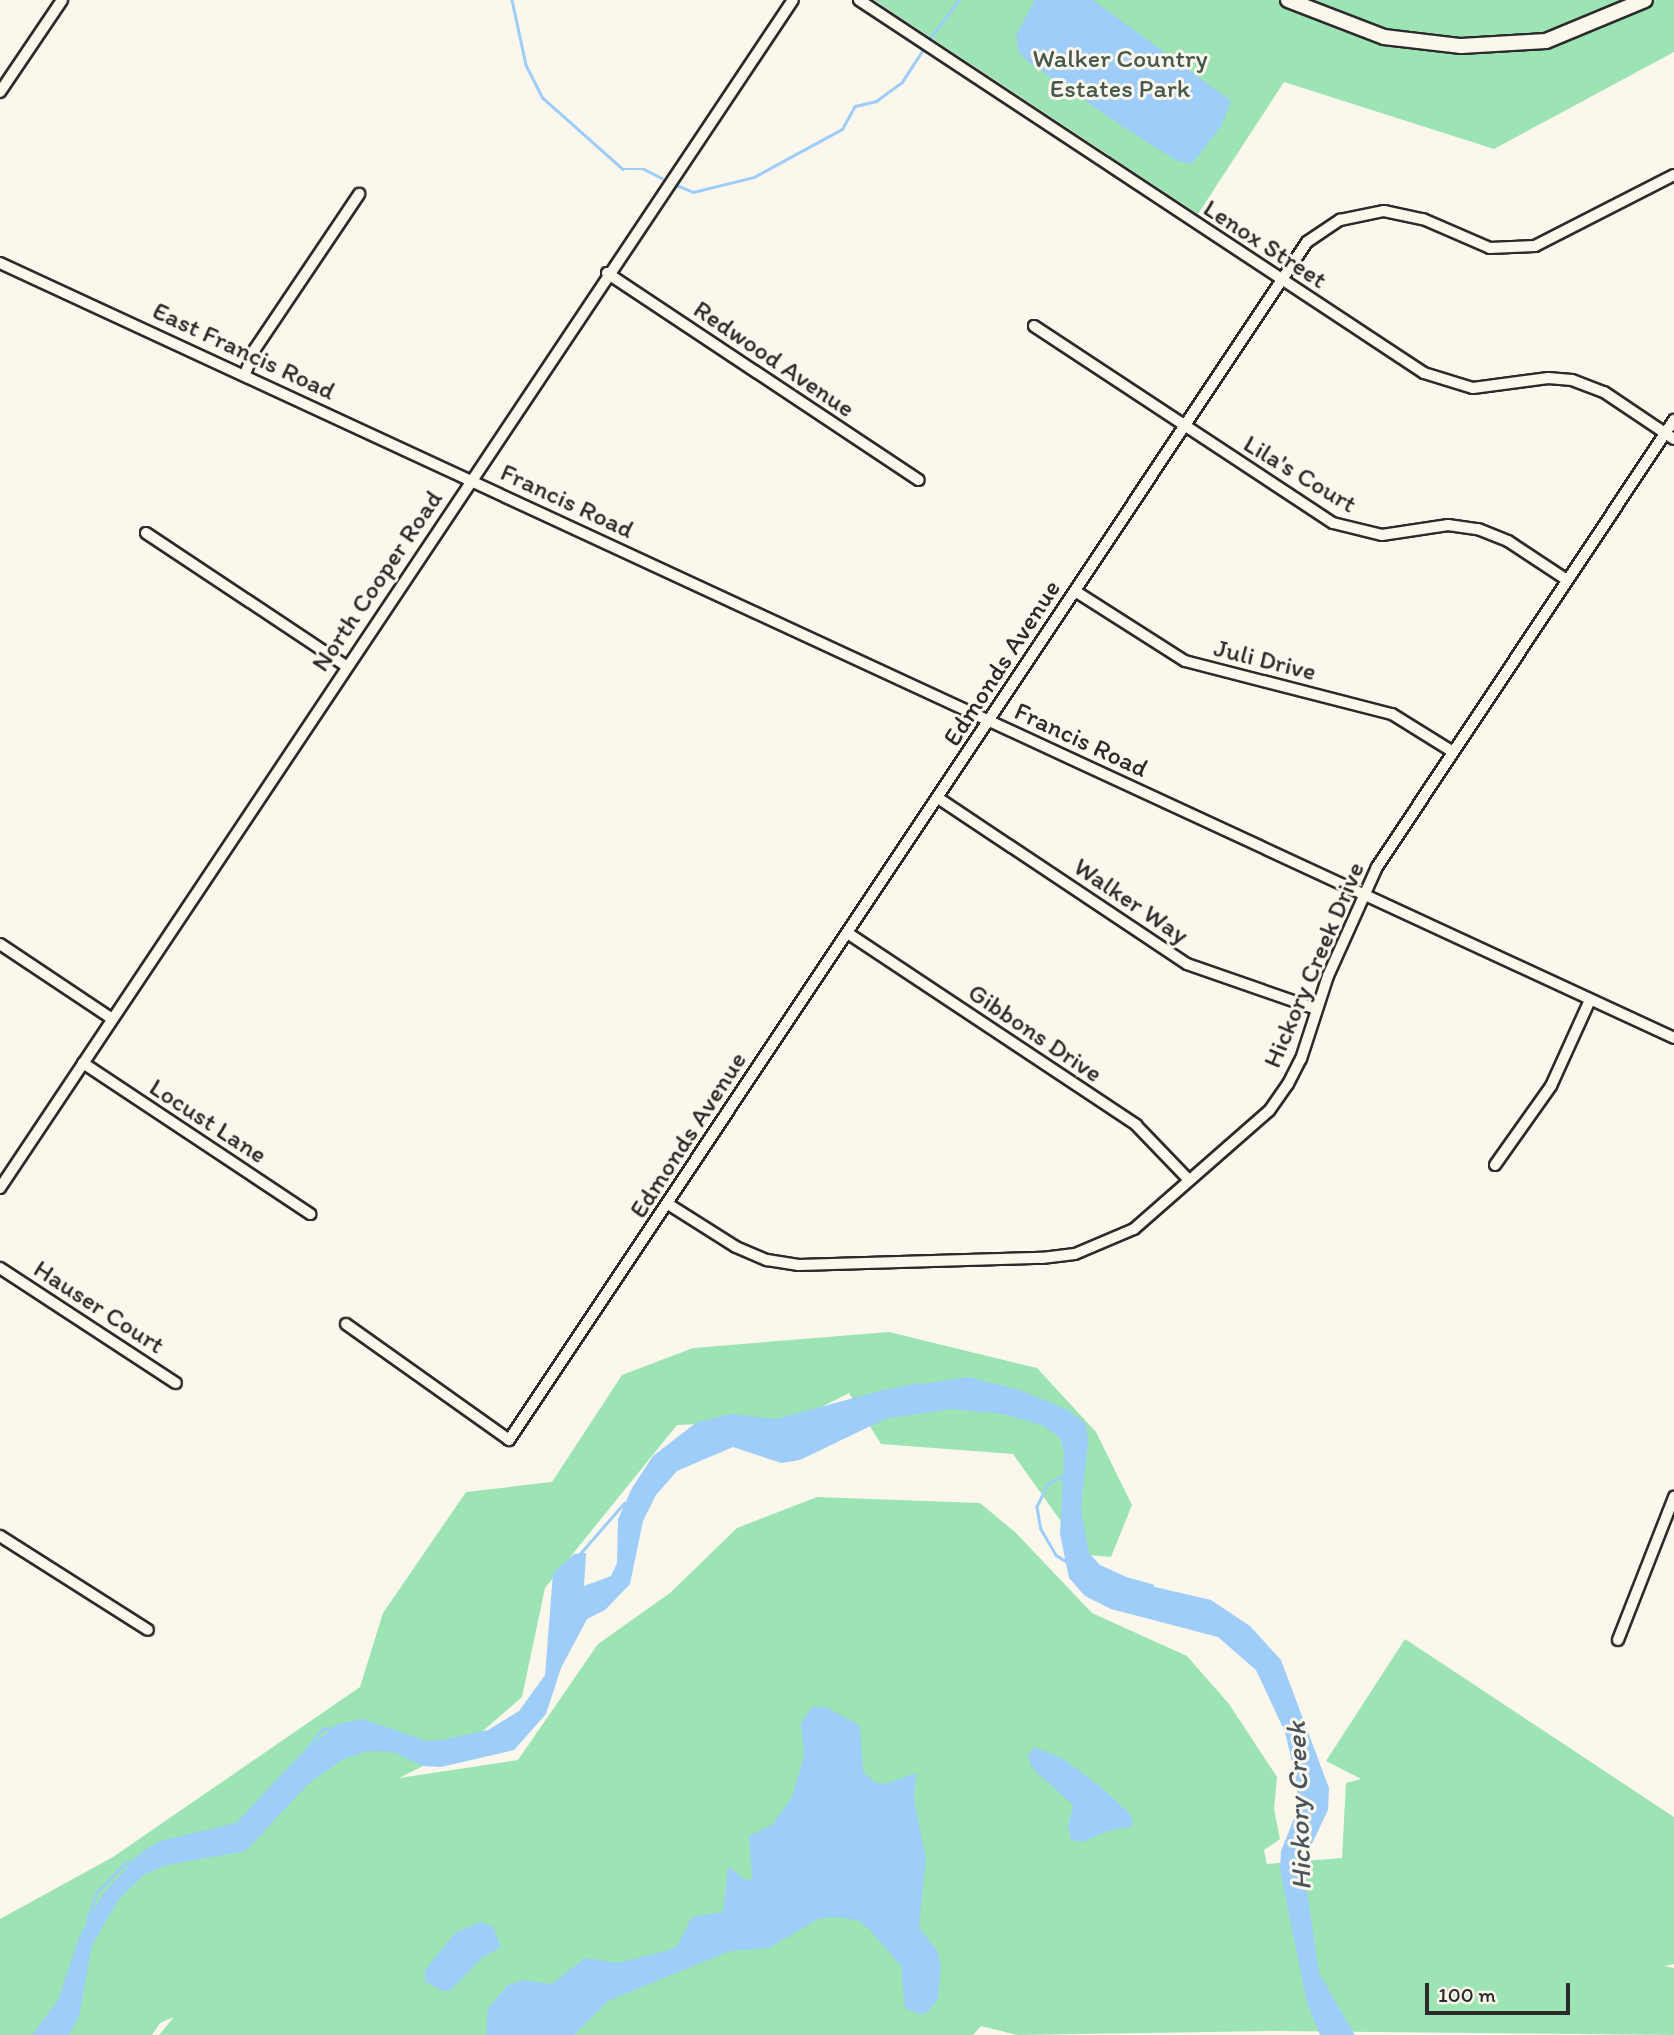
<!DOCTYPE html>
<style>
body{margin:0}
#map{position:relative;width:1674px;height:2035px;overflow:hidden;background:#fbf7ec;font-family:Itim,sans-serif}
div>[style]{position:absolute}
.green>*{inset:0;background:#9ce4b3}
.water>*{inset:0;background:#9ecdf9}
.stream>*{height:2.5px;margin:-1.25px;padding:0 1.25px;transform-origin:1.25px;border-radius:1.25px;background:#9ecdf9}
.roads{filter:drop-shadow(2px 0 #2b2b2b) drop-shadow(-2px 0 #2b2b2b) drop-shadow(0 2px #2b2b2b) drop-shadow(0 -2px #2b2b2b)}
.minor>*{height:10px;margin:-5px;padding:0 5px;transform-origin:5px;border-radius:5px;background:#fbf7ec}
.highway>*{height:14px;margin:-7px;padding:0 7px;transform-origin:7px;border-radius:7px;background:#fbf7ec}
span{translate:-50% -50%;white-space:nowrap;text-align:center;line-height:1.15;-webkit-text-stroke:6px #fbf7ec;paint-order:stroke}
.park-label{font-size:26px;color:#47594d}
.street-label{font-size:26px;color:#2b2b2b}
.water-label{font-size:28px;color:#48545e;font-style:italic}
.scale{position:absolute;left:1425px;top:1983px;width:145px;height:32px;box-sizing:border-box;border:4px solid #2b2b2b;border-top:0;padding-left:9px;font-size:21px;line-height:24px;white-space:nowrap;color:#2b2b2b;-webkit-text-stroke:5px #fbf7ec;paint-order:stroke}
</style>
<div id="map">
<div class="green">
<i style="clip-path:polygon(874px 0,1674px 0,1674px 52px,1494px 149px,1284px 82px,1198px 214px)"></i>
<i style="clip-path:polygon(889px 1332px,1037px 1368px,1096px 1432px,1132px 1505px,1111px 1557px,1075px 1554px,1065px 1527px,1013px 1454px,881px 1444px,849px 1393px,796px 1420px,677px 1425px,545px 1588px,522px 1697px,469px 1743px,399px 1778px,518px 1760px,598px 1644px,670px 1593px,737px 1528px,817px 1497px,980px 1503px,1016px 1533px,1092px 1613px,1187px 1656px,1229px 1704px,1277px 1777px,1274px 1809px,1280px 1839px,1264px 1850px,1267px 1864px,1342px 1858px,1346px 1783px,1361px 1779px,1326px 1761px,1405px 1639px,1674px 1817px,1674px 1964px,1664px 1966px,1674px 1968px,1674px 2035px,1277px 2031px,1017px 2035px,981px 2026px,973px 2035px,159px 2035px,174px 2017px,160px 2023px,152px 2035px,0 2035px,0 1919px,113px 1857px,360px 1687px,383px 1613px,466px 1492px,552px 1482px,622px 1375px,693px 1348px)"></i>
</div>
<div class="water">
<i style="clip-path:polygon(1035px 0,1093px 0,1231px 101px,1222px 125px,1192px 164px,1177px 161px,1128px 130px,1028px 62px,1019px 52px,1016px 35px)"></i>
<i style="clip-path:polygon(968px 1377px,1020px 1390px,1068px 1410px,1086px 1424px,1088px 1442px,1081px 1510px,1089px 1553px,1100px 1565px,1142px 1584px,1211px 1600px,1250px 1626px,1281px 1660px,1329px 1788px,1328px 1810px,1310px 1848px,1306px 1884px,1319px 1973px,1355px 2035px,1320px 2035px,1307px 2003px,1280px 1870px,1281px 1851px,1301px 1801px,1285px 1732px,1256px 1670px,1218px 1637px,1111px 1609px,1085px 1596px,1069px 1578px,1060px 1534px,1064px 1452px,1060px 1438px,1044px 1426px,1003px 1414px,951px 1409px,885px 1419px,800px 1460px,781px 1463px,733px 1447px,677px 1471px,656px 1495px,643px 1521px,630px 1584px,605px 1610px,587px 1619px,561px 1668px,546px 1714px,514px 1750px,441px 1767px,423px 1766px,393px 1752px,367px 1751px,342px 1760px,309px 1783px,246px 1851px,167px 1865px,145px 1874px,119px 1899px,92px 1945px,79px 2017px,69px 2035px,32px 2035px,58px 2000px,80px 1935px,102px 1895px,139px 1854px,160px 1841px,236px 1823px,301px 1754px,338px 1724px,363px 1719px,427px 1741px,442px 1740px,488px 1730px,519px 1711px,545px 1675px,553px 1573px,574px 1554px,586px 1553px,584px 1586px,611px 1576px,617px 1563px,618px 1519px,632px 1488px,653px 1456px,697px 1422px,732px 1414px,776px 1419px,883px 1390px)"></i>
<i style="clip-path:polygon(812px 1707px,826px 1707px,860px 1726px,863px 1771px,874px 1782px,885px 1784px,916px 1773px,914px 1799px,926px 1858px,919px 1927px,938px 1952px,941px 1965px,938px 1999px,929px 2011px,922px 2015px,905px 2008px,901px 1966px,868px 1928px,857px 1920px,834px 1917px,818px 1919px,769px 1948px,730px 1951px,608px 2001px,574px 2035px,486px 2035px,488px 2009px,507px 1986px,522px 1980px,552px 1984px,585px 1958px,618px 1963px,666px 1951px,677px 1946px,692px 1917px,723px 1912px,728px 1866px,747px 1881px,752px 1879px,749px 1836px,772px 1825px,792px 1797px,804px 1756px,801px 1723px)"></i>
<i style="clip-path:polygon(1034px 1747px,1062px 1758px,1101px 1787px,1131px 1815px,1133px 1827px,1110px 1830px,1083px 1842px,1071px 1840px,1068px 1826px,1073px 1805px,1032px 1768px,1028px 1756px)"></i>
<i style="clip-path:polygon(481px 1922px,493px 1927px,501px 1947px,482px 1958px,451px 1990px,442px 1991px,425px 1981px,425px 1970px,456px 1932px)"></i>
</div>
<div class="stream">
<i style="left:512px;top:0;width:66px;rotate:77.8deg"></i>
<i style="left:526px;top:65px;width:37px;rotate:63deg"></i>
<i style="left:543px;top:98px;width:107px;rotate:41.6deg"></i>
<i style="left:623px;top:169px;width:21px"></i>
<i style="left:644px;top:169px;width:20px;rotate:27deg"></i>
<i style="left:930px;top:38px;width:48px;rotate:-52.7deg"></i>
<i style="left:676px;top:185px;width:18px;rotate:22deg"></i>
<i style="left:693px;top:192px;width:63px;rotate:-13.8deg"></i>
<i style="left:754px;top:177px;width:100px;rotate:-28.6deg"></i>
<i style="left:842px;top:129px;width:26px;rotate:-61deg"></i>
<i style="left:855px;top:106px;width:22px;rotate:-13deg"></i>
<i style="left:876px;top:101px;width:32px;rotate:-36deg"></i>
<i style="left:902px;top:82px;width:37px;rotate:-57deg"></i>
<i style="left:895px;top:1389px;width:24px;rotate:-12deg"></i>
<i style="left:1064px;top:1476px;width:18px;rotate:153deg"></i>
<i style="left:1048px;top:1484px;width:25px;rotate:116deg"></i>
<i style="left:1037px;top:1507px;width:22px;rotate:80deg"></i>
<i style="left:1041px;top:1529px;width:30px;rotate:60deg"></i>
<i style="left:1056px;top:1555px;width:13px;rotate:32deg"></i>
<i style="left:578px;top:1556px;width:70px;rotate:-49deg"></i>
<i style="left:1129px;top:1579px;width:24px;rotate:15deg"></i>
<i style="left:550px;top:1640px;width:31px;rotate:-84deg"></i>
<i style="left:302px;top:1755px;width:33px;rotate:-52deg"></i>
<i style="left:322px;top:1729px;width:13px;rotate:-4deg"></i>
<i style="left:1298px;top:1808px;width:21px;rotate:-90deg"></i>
<i style="left:87px;top:1921px;width:29px;rotate:-72deg"></i>
<i style="left:96px;top:1893px;width:42px;rotate:-46deg"></i>
<i style="left:125px;top:1863px;width:9px;rotate:-13deg"></i>
</div>
<div class="roads">
<div class="minor">
<i style="left:859px;top:0;width:677px;rotate:33.43deg"></i>
<i style="left:1424px;top:373px;width:51px;rotate:17deg"></i>
<i style="left:1473px;top:388px;width:76px;rotate:-7.6deg"></i>
<i style="left:1548px;top:378px;width:24px;rotate:5deg"></i>
<i style="left:1572px;top:380px;width:34px;rotate:21deg"></i>
<i style="left:1604px;top:392px;width:84px;rotate:33.9deg"></i>
<i style="left:0;top:92px;width:111px;rotate:-56deg"></i>
<i style="left:0;top:263px;width:1845px;rotate:24.84deg"></i>
<i style="left:607px;top:273px;width:374px;rotate:33.6deg"></i>
<i style="left:1034px;top:326px;width:358px;rotate:33.4deg"></i>
<i style="left:1333px;top:523px;width:50px;rotate:13.8deg"></i>
<i style="left:1382px;top:535px;width:67px;rotate:-8.6deg"></i>
<i style="left:1448px;top:525px;width:30px;rotate:8deg"></i>
<i style="left:1478px;top:529px;width:32px;rotate:22deg"></i>
<i style="left:1508px;top:541px;width:71px;rotate:33.5deg"></i>
<i style="left:245px;top:374px;width:27px;rotate:-68deg"></i>
<i style="left:255px;top:349px;width:187px;rotate:-56.1deg"></i>
<i style="left:146px;top:533px;width:240px;rotate:33.6deg"></i>
<i style="left:1075px;top:591px;width:130px;rotate:32.5deg"></i>
<i style="left:1185px;top:661px;width:214px;rotate:14.4deg"></i>
<i style="left:1392px;top:714px;width:72px;rotate:31.9deg"></i>
<i style="left:938px;top:798px;width:299px;rotate:33.7deg"></i>
<i style="left:1187px;top:964px;width:137px;rotate:19.2deg"></i>
<i style="left:849px;top:934px;width:345px;rotate:33.6deg"></i>
<i style="left:1136px;top:1125px;width:75px;rotate:46.1deg"></i>
<i style="left:0;top:944px;width:133px;rotate:33.7deg"></i>
<i style="left:83px;top:1063px;width:273px;rotate:33.6deg"></i>
<i style="left:1495px;top:1165px;width:97px;rotate:-54.7deg"></i>
<i style="left:1551px;top:1086px;width:94px;rotate:-65.6deg"></i>
<i style="left:0;top:1188px;width:1428px;rotate:-56.28deg"></i>
<i style="left:668px;top:1204px;width:80px;rotate:32.3deg"></i>
<i style="left:736px;top:1247px;width:34px;rotate:23deg"></i>
<i style="left:767px;top:1260px;width:32px;rotate:9deg"></i>
<i style="left:799px;top:1265px;width:243px;rotate:-1.7deg"></i>
<i style="left:1042px;top:1258px;width:33px;rotate:-7deg"></i>
<i style="left:1075px;top:1254px;width:64px;rotate:-23deg"></i>
<i style="left:1134px;top:1229px;width:179px;rotate:-41.2deg"></i>
<i style="left:1269px;top:1111px;width:33px;rotate:-55deg"></i>
<i style="left:1288px;top:1084px;width:28px;rotate:-63deg"></i>
<i style="left:1301px;top:1059px;width:87px;rotate:-72deg"></i>
<i style="left:1328px;top:976px;width:120px;rotate:-65.8deg"></i>
<i style="left:1377px;top:867px;width:537px;rotate:-56.4deg"></i>
<i style="left:0;top:1268px;width:210px;rotate:33.2deg"></i>
<i style="left:346px;top:1324px;width:200px;rotate:35.4deg"></i>
<i style="left:509px;top:1440px;width:1439px;rotate:-56.33deg"></i>
<i style="left:1307px;top:242px;width:40px;rotate:-34deg"></i>
<i style="left:1340px;top:220px;width:45px;rotate:-11.6deg"></i>
<i style="left:1384px;top:211px;width:40px;rotate:12deg"></i>
<i style="left:1423px;top:219px;width:73px;rotate:23.4deg"></i>
<i style="left:1490px;top:248px;width:45px;rotate:-2.5deg"></i>
<i style="left:1535px;top:246px;width:156px;rotate:-27.1deg"></i>
<i style="left:0;top:1536px;width:175px;rotate:32.4deg"></i>
<i style="left:1618px;top:1640px;width:154px;rotate:-68.6deg"></i>
</div>
<div class="highway">
<i style="left:1288px;top:0;width:103px;rotate:21.1deg"></i>
<i style="left:1384px;top:37px;width:78px;rotate:6.7deg"></i>
<i style="left:1461px;top:46px;width:85px;rotate:-3.4deg"></i>
<i style="left:1546px;top:41px;width:107px;rotate:-22.5deg"></i>
</div>
</div>
<div class="park-label">
<span style="left:1120px;top:74px">Walker Country<br>Estates Park</span>
</div>
<div class="street-label">
<span style="left:1265px;top:244px;rotate:33deg">Lenox Street</span>
<span style="left:244px;top:351px;rotate:25deg">East Francis Road</span>
<span style="left:774px;top:359px;rotate:34deg">Redwood Avenue</span>
<span style="left:1300px;top:474px;rotate:31deg">Lila's Court</span>
<span style="left:567px;top:501px;rotate:25deg">Francis Road</span>
<span style="left:377px;top:581px;rotate:-56deg">North Cooper Road</span>
<span style="left:1265px;top:660px;rotate:14deg">Juli Drive</span>
<span style="left:1002px;top:663px;rotate:-57deg">Edmonds Avenue</span>
<span style="left:1081px;top:740px;rotate:25deg">Francis Road</span>
<span style="left:1131px;top:901px;rotate:34deg">Walker Way</span>
<span style="left:1314px;top:965px;rotate:-67deg">Hickory Creek Drive</span>
<span style="left:1035px;top:1033px;rotate:34deg">Gibbons Drive</span>
<span style="left:208px;top:1121px;rotate:33deg">Locust Lane</span>
<span style="left:688px;top:1135px;rotate:-57deg">Edmonds Avenue</span>
<span style="left:99px;top:1307px;rotate:33deg">Hauser Court</span>
</div>
<div class="water-label">
<span style="left:1298px;top:1806px;rotate:-92deg">Hickory Creek</span>
</div>
<div class="scale">100 m</div>
</div>
